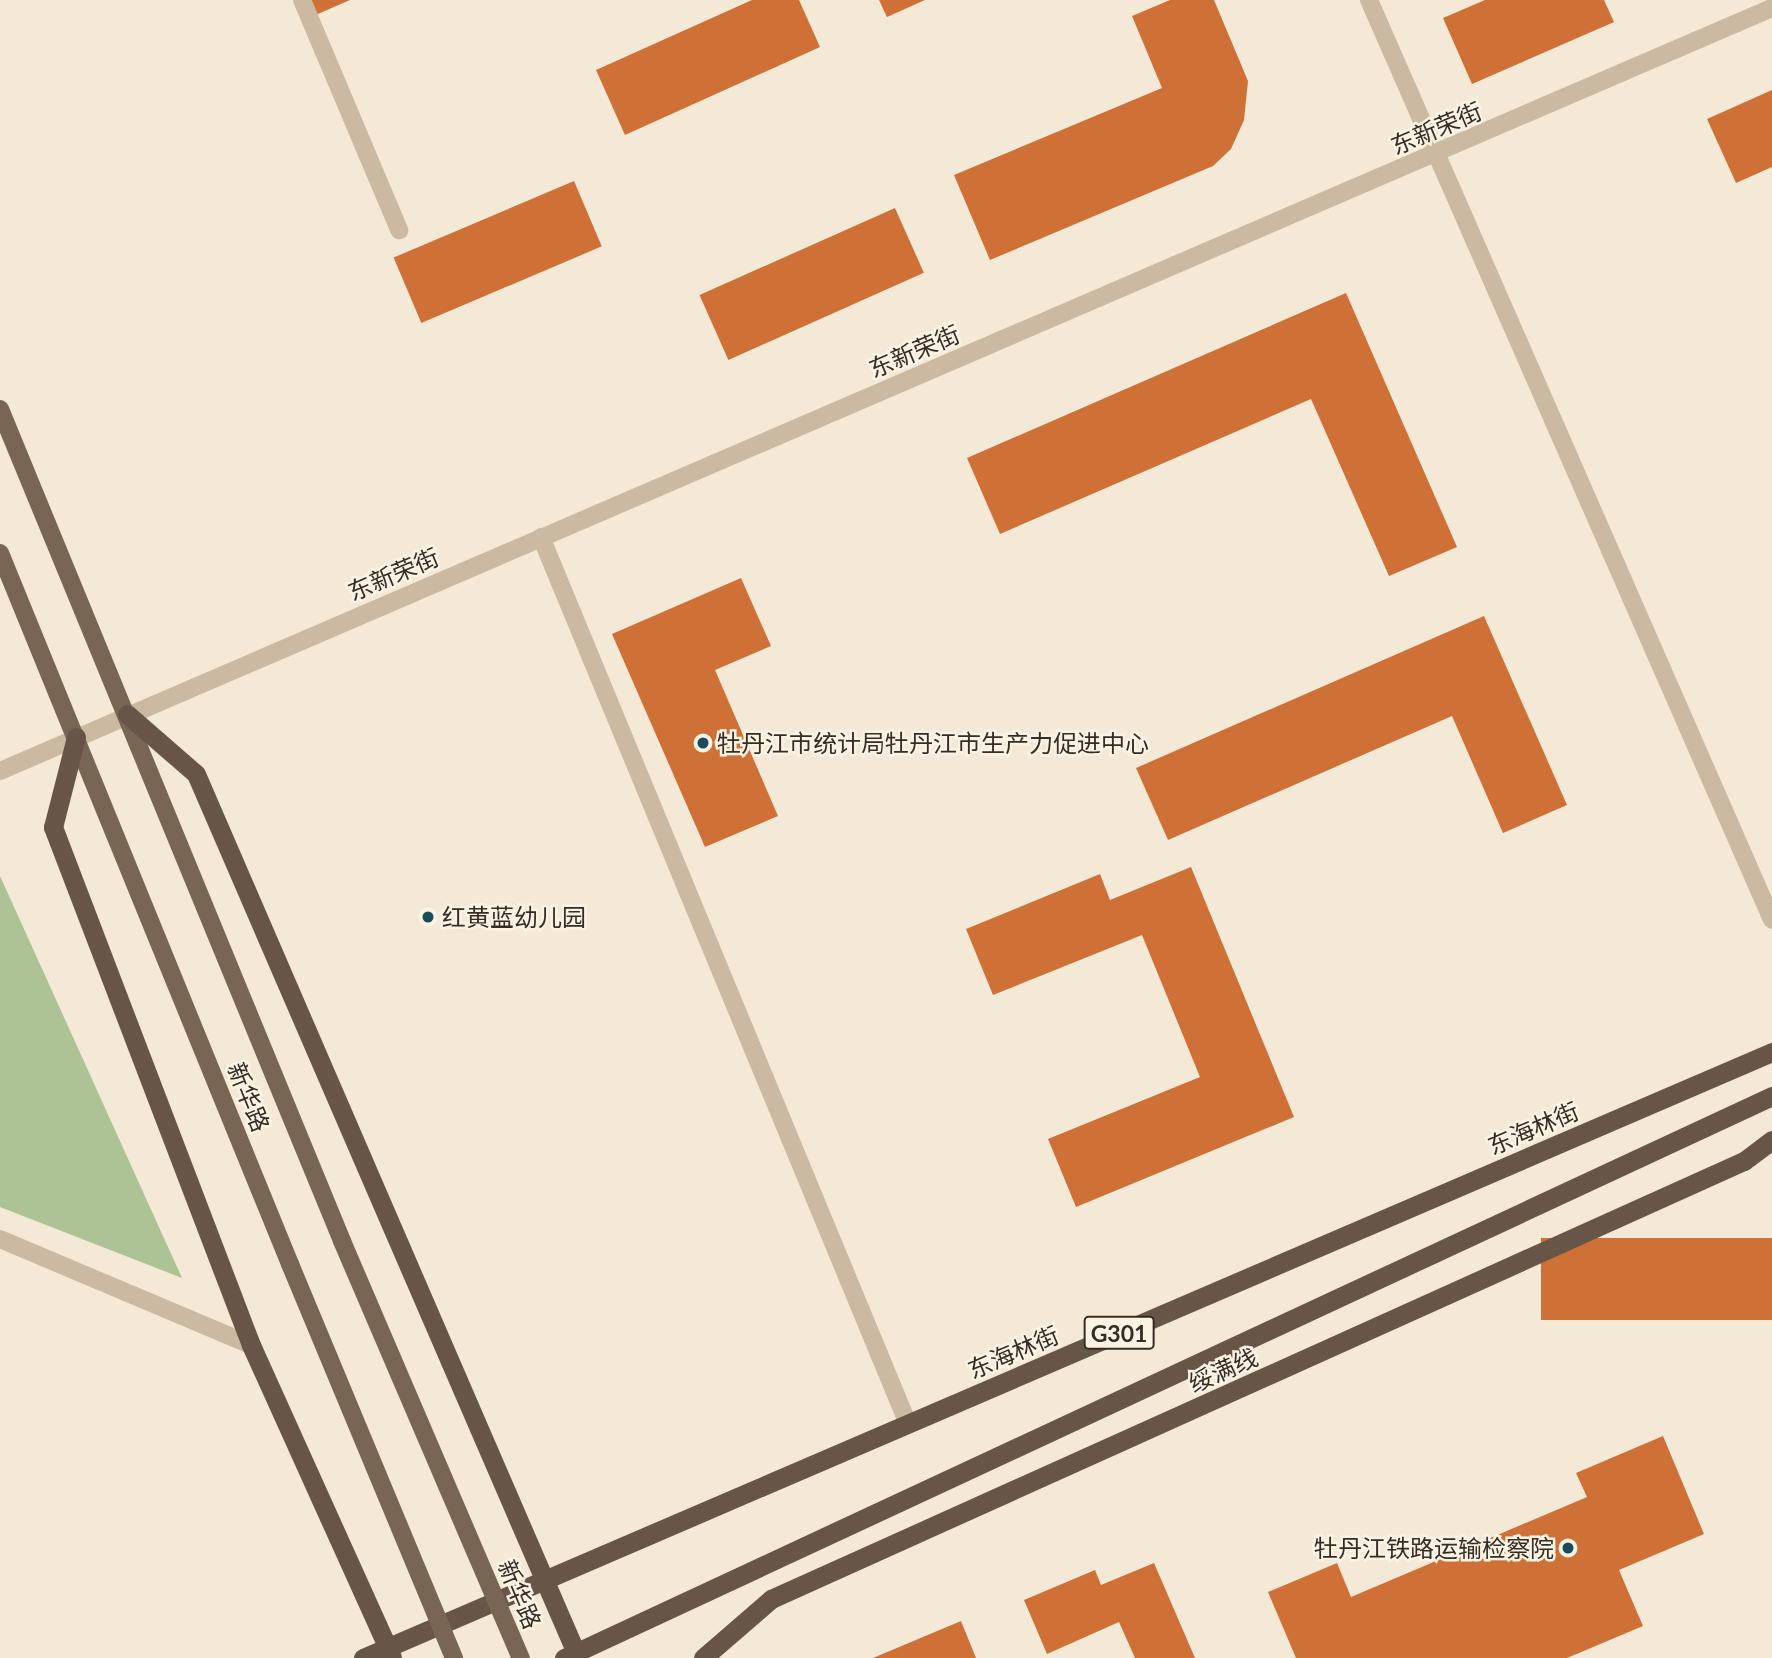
<!DOCTYPE html>
<meta charset="utf-8">
<style>
body{margin:0}
#map{position:relative;width:1772px;height:1658px;overflow:hidden;background:#f3e9d6;font-family:Lato,"Noto Sans SC",sans-serif}
div>[style]{position:absolute}
.green>*{inset:0;background:#adc295}
.building>*{inset:0;background:#cf7037;transform-origin:0 0}
.minor>*{height:18px;margin:-9px;padding:0 9px;transform-origin:9px;border-radius:9px;background:#cbbaa1}
.tertiary>*{height:18px;margin:-9px;padding:0 9px;transform-origin:9px;border-radius:9px;background:#cbbaa1}
.primary>*{height:18px;margin:-9px;padding:0 9px;transform-origin:9px;border-radius:9px;background:#786554}
.trunk>*{height:19px;margin:-9.5px;padding:0 9.5px;transform-origin:9.5px;border-radius:9.5px;background:#675648}
.primary-bridge>*{height:18px;margin:-9px;padding:0 9px;transform-origin:9px;border-radius:9px;background:#786554}
.dots>*{width:19px;height:19px;translate:-50% -50%;box-sizing:border-box;border:4px solid #faf2e2;border-radius:50%}
span{translate:-50% -50%;white-space:nowrap;text-align:center;line-height:1.15;-webkit-text-stroke:5px #faf2e2;paint-order:stroke}
.shield-label span{padding:2px 5px;background:#faf2e2;border:2px solid;border-radius:5px;-webkit-text-stroke-width:0}
.shield-label{font-size:23px;color:#352c25;font-weight:700}
.street-label{font-size:24px;color:#352c25}
.poi-label{font-size:24px;color:#352c25}
.left{translate:0 -50%;text-align:left}
.right{translate:-100% -50%;text-align:right}
</style>
<div id="map">
<div class="green">
<i style="clip-path:polygon(0 876px,182px 1278px,0 1207px)"></i>
</div>
<div class="building">
<i style="clip-path:polygon(296px 0,350px 0,304px 20px)"></i>
<i style="clip-path:polygon(752px 0,799px 0,820px 47px,625px 135px,596px 70px)"></i>
<i style="clip-path:polygon(879px 0,925px 0,887px 17px)"></i>
<i style="clip-path:polygon(1170px 0,1214px 0,1248px 81px,1244px 120px,1231px 149px,1213px 166px,990px 260px,954px 175px,1162px 88px,1132px 16px)"></i>
<i style="clip-path:polygon(1485px 0,1604px 0,1614px 22px,1472px 84px,1443px 18px)"></i>
<i style="clip-path:polygon(1772px 90px,1772px 167px,1736px 183px,1707px 119px)"></i>
<i style="left:574px;top:181px;width:71px;height:196px;rotate:67deg"></i>
<i style="left:895px;top:208px;width:71px;height:214px;rotate:66deg"></i>
<i style="clip-path:polygon(1346px 293px,1457px 547px,1389px 576px,1311px 399px,1000px 534px,967px 458px)"></i>
<i style="clip-path:polygon(741px 578px,771px 646px,715px 670px,778px 816px,705px 847px,612px 634px)"></i>
<i style="clip-path:polygon(1484px 616px,1567px 805px,1503px 833px,1452px 716px,1168px 840px,1136px 768px)"></i>
<i style="clip-path:polygon(1191px 867px,1294px 1117px,1076px 1207px,1048px 1139px,1200px 1077px,1142px 935px,993px 995px,966px 929px,1100px 874px,1110px 900px)"></i>
<i style="left:1772px;top:1238px;width:82px;height:231px;rotate:90deg"></i>
<i style="clip-path:polygon(1663px 1436px,1704px 1534px,1619px 1570px,1643px 1626px,1567px 1658px,1296px 1658px,1268px 1592px,1337px 1563px,1351px 1597px,1587px 1497px,1576px 1473px)"></i>
<i style="clip-path:polygon(1154px 1563px,1195px 1658px,1135px 1658px,1119px 1622px,1047px 1654px,1024px 1600px,1095px 1570px,1101px 1585px)"></i>
<i style="clip-path:polygon(961px 1621px,976px 1658px,873px 1658px)"></i>
</div>
<div class="minor">
<i style="left:302px;top:0;width:250px;rotate:67.1deg"></i>
<i style="left:541px;top:537px;width:960px;rotate:67.52deg"></i>
</div>
<div class="tertiary">
<i style="left:1369px;top:0;width:1004px;rotate:66.34deg"></i>
<i style="left:0;top:771px;width:1929px;rotate:-23.3deg"></i>
<i style="left:0;top:1239px;width:272px;rotate:22.9deg"></i>
</div>
<div class="primary">
<i style="left:0;top:409px;width:900px;rotate:67.65deg"></i>
<i style="left:0;top:553px;width:768px;rotate:67.81deg"></i>
</div>
<div class="trunk">
<i style="left:127px;top:714px;width:91px;rotate:41deg"></i>
<i style="left:196px;top:774px;width:958px;rotate:66.62deg"></i>
<i style="left:76px;top:737px;width:93px;rotate:104.3deg"></i>
<i style="left:53px;top:827px;width:555px;rotate:69.08deg"></i>
<i style="left:251px;top:1345px;width:342px;rotate:65.7deg"></i>
<i style="left:363px;top:1658px;width:1534px;rotate:-23.27deg"></i>
<i style="left:564px;top:1658px;width:1332px;rotate:-24.95deg"></i>
<i style="left:703px;top:1658px;width:90px;rotate:-40.9deg"></i>
<i style="left:771px;top:1599px;width:1067px;rotate:-24.24deg"></i>
<i style="left:1744px;top:1161px;width:35px;rotate:-37deg"></i>
</div>
<div class="primary-bridge">
<i style="left:342px;top:1241px;width:454px;rotate:66.8deg"></i>
<i style="left:290px;top:1264px;width:427px;rotate:67.4deg"></i>
</div>
<div class="dots">
<i style="left:703px;top:743px;background:#184c59"></i>
<i style="left:428px;top:917px;background:#184c59"></i>
<i style="left:1568px;top:1548px;background:#184c59"></i>
</div>
<div class="shield-label">
<span style="left:1119px;top:1333px">G301</span>
</div>
<div class="street-label">
<span style="left:1436px;top:128px;rotate:-23deg">东新荣街</span>
<span style="left:914px;top:351px;rotate:-23deg">东新荣街</span>
<span style="left:393px;top:574px;rotate:-23deg">东新荣街</span>
<span style="left:249px;top:1097px;rotate:68deg">新华路</span>
<span style="left:1533px;top:1128px;rotate:-23deg">东海林街</span>
<span style="left:1013px;top:1352px;rotate:-23deg">东海林街</span>
<span style="left:1223px;top:1370px;rotate:-24deg">绥满线</span>
<span style="left:520px;top:1594px;rotate:67deg">新华路</span>
</div>
<div class="poi-label">
<span class="left" style="left:717px;top:743px">牡丹江市统计局牡丹江市生产力促进中心</span>
<span class="left" style="left:442px;top:917px">红黄蓝幼儿园</span>
<span class="right" style="left:1554px;top:1548px">牡丹江铁路运输检察院</span>
</div>
</div>
